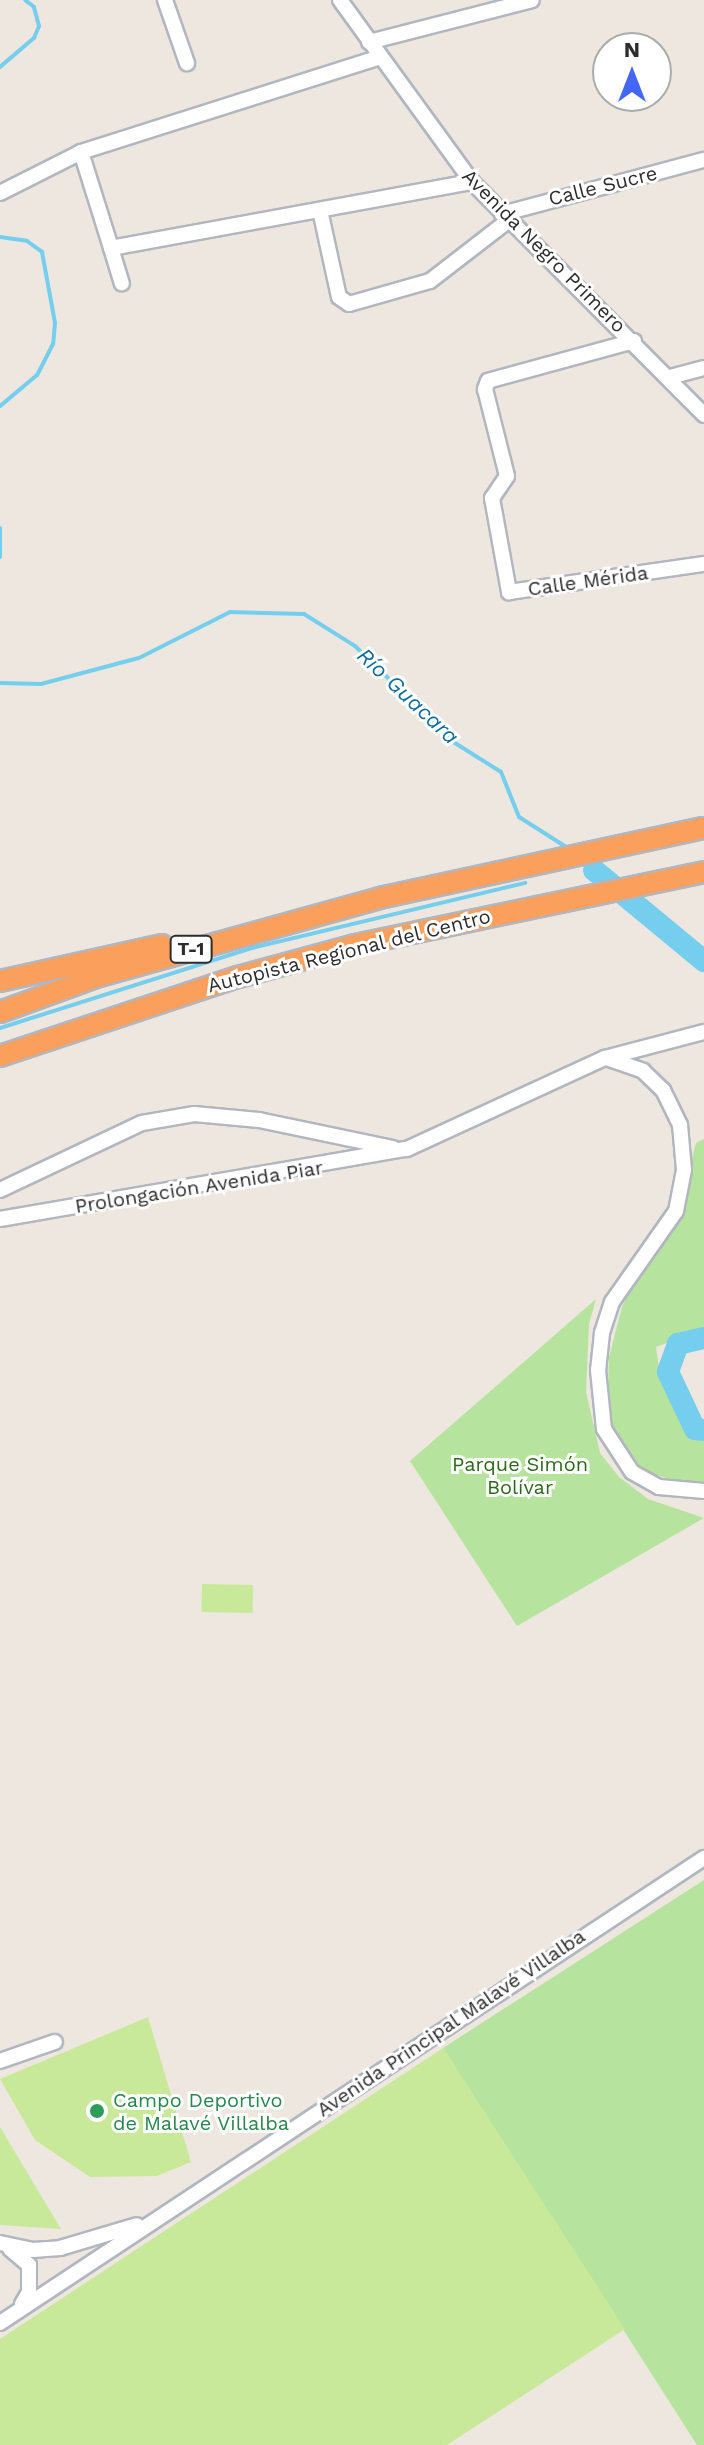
<!DOCTYPE html>
<meta charset="utf-8">
<style>
body{margin:0}
#map{position:relative;width:704px;height:2445px;overflow:hidden;background:#eee7df;font-family:"Work Sans",sans-serif}
div>[style]{position:absolute}
.green>*{inset:0;background:#b6e39d}
.pitch>*{inset:0;background:#c8e999;transform-origin:0 0}
.stream>*{height:4px;margin:-2px;padding:0 2px;transform-origin:2px;border-radius:2px;background:#75ceed}
.river>*{height:22px;margin:-11px;padding:0 11px;transform-origin:11px;border-radius:11px;background:#75ceed}
.roads{filter:drop-shadow(2px 0 #b2b6bf) drop-shadow(-2px 0 #b2b6bf) drop-shadow(0 2px #b2b6bf) drop-shadow(0 -2px #b2b6bf)}
.minor>*{height:14px;margin:-7px;padding:0 7px;transform-origin:7px;border-radius:7px;background:#fff}
.highway>*{height:20px;margin:-10px;padding:0 10px;transform-origin:10px;border-radius:10px;background:#fb9f5d}
.dots>*{width:22px;height:22px;translate:-50% -50%;box-sizing:border-box;border:4px solid #fff;border-radius:50%}
span{translate:-50% -50%;white-space:nowrap;text-align:center;line-height:1.15;-webkit-text-stroke:6px #fff;paint-order:stroke}
.shield-label span{padding:2px 6px;background:#fff;border:2px solid;border-radius:6px;-webkit-text-stroke-width:0}
.shield-label{font-size:18px;color:#2c2c2c;font-weight:700}
.street-label{font-size:20px;color:#2c2c2c}
.park-label{font-size:20px;color:#2d691c}
.leisure-label{font-size:20px;color:#27864d}
.left{translate:0 -50%;text-align:left}
.water-label{font-size:22px;color:#106e9c;font-style:italic}
.north{position:absolute;left:592px;top:32px;width:80px;height:80px;box-sizing:border-box;background:#fff;border:2px solid #ababab;border-radius:50%;rotate:0deg;font-size:22px;font-weight:700;line-height:32px;text-align:center;color:#2c2c2c}
.north::after{content:'';display:block;margin:auto;width:28px;height:36px;background:#4367f6;clip-path:polygon(50% 0,100% 100%,50% 72%,0 100%)}
</style>
<div id="map">
<div class="green">
<i style="clip-path:polygon(704px 1139px,704px 1329px,656px 1347px,659px 1369px,685px 1431px,704px 1441px,704px 1482px,685px 1484px,644px 1471px,607px 1428px,609px 1357px,622px 1307px,636px 1276px,672px 1232px,696px 1143px)"></i>
<i style="clip-path:polygon(596px 1299px,589px 1324px,586px 1392px,600px 1453px,619px 1477px,648px 1499px,704px 1518px,517px 1626px,410px 1461px)"></i>
<i style="clip-path:polygon(704px 1880px,704px 2445px,697px 2445px,443px 2048px)"></i>
</div>
<div class="pitch">
<i style="left:202px;top:1584px;width:51px;height:28px;rotate:1deg"></i>
<i style="clip-path:polygon(148px 2017px,191px 2162px,157px 2176px,90px 2177px,35px 2140px,0 2079px)"></i>
<i style="clip-path:polygon(443px 2048px,625px 2329px,447px 2445px,0 2445px,0 2339px)"></i>
<i style="clip-path:polygon(0 2127px,61px 2229px,0 2225px)"></i>
</div>
<div class="stream">
<i style="left:0;top:67px;width:45px;rotate:-40.5deg"></i>
<i style="left:34px;top:38px;width:13px;rotate:-67deg"></i>
<i style="left:39px;top:26px;width:20px;rotate:-105deg"></i>
<i style="left:34px;top:7px;width:11px;rotate:-142deg"></i>
<i style="left:0;top:237px;width:27px;rotate:8deg"></i>
<i style="left:27px;top:241px;width:19px;rotate:36deg"></i>
<i style="left:42px;top:252px;width:72px;rotate:79.6deg"></i>
<i style="left:55px;top:323px;width:21px;rotate:95deg"></i>
<i style="left:53px;top:344px;width:35px;rotate:117deg"></i>
<i style="left:37px;top:375px;width:48px;rotate:140deg"></i>
<i style="left:0;top:528px;width:29px;rotate:90deg"></i>
<i style="left:0;top:683px;width:41px;rotate:1.4deg"></i>
<i style="left:41px;top:684px;width:101px;rotate:-14.9deg"></i>
<i style="left:139px;top:658px;width:102px;rotate:-26.8deg"></i>
<i style="left:230px;top:612px;width:74px;rotate:1.5deg"></i>
<i style="left:304px;top:614px;width:60px;rotate:32.1deg"></i>
<i style="left:355px;top:646px;width:139px;rotate:44.1deg"></i>
<i style="left:455px;top:743px;width:54px;rotate:32.2deg"></i>
<i style="left:501px;top:772px;width:48px;rotate:68.2deg"></i>
<i style="left:519px;top:817px;width:62px;rotate:32.4deg"></i>
<i style="left:584px;top:861px;width:13px;rotate:42deg"></i>
<i style="left:0;top:1028px;width:264px;rotate:-17.6deg"></i>
<i style="left:252px;top:948px;width:281px;rotate:-13.4deg"></i>
</div>
<div class="river">
<i style="left:594px;top:870px;width:143px;rotate:39.6deg"></i>
<i style="left:704px;top:1338px;width:27px;rotate:167deg"></i>
<i style="left:678px;top:1344px;width:30px;rotate:110deg"></i>
<i style="left:668px;top:1372px;width:63px;rotate:64.7deg"></i>
<i style="left:695px;top:1429px;width:9px;rotate:6deg"></i>
</div>
<div class="roads">
<div class="minor">
<i style="left:165px;top:0;width:67px;rotate:70.8deg"></i>
<i style="left:340px;top:0;width:225px;rotate:54deg"></i>
<i style="left:472px;top:182px;width:329px;rotate:45.1deg"></i>
<i style="left:369px;top:42px;width:168px;rotate:-14.4deg"></i>
<i style="left:81px;top:152px;width:101px;rotate:72.6deg"></i>
<i style="left:111px;top:248px;width:367px;rotate:-10.4deg"></i>
<i style="left:0;top:193px;width:91px;rotate:-26.8deg"></i>
<i style="left:81px;top:152px;width:312px;rotate:-17.6deg"></i>
<i style="left:320px;top:210px;width:89px;rotate:77.7deg"></i>
<i style="left:339px;top:297px;width:12px;rotate:35deg"></i>
<i style="left:349px;top:304px;width:84px;rotate:-15.9deg"></i>
<i style="left:430px;top:281px;width:100px;rotate:-37.7deg"></i>
<i style="left:502px;top:214px;width:209px;rotate:-15deg"></i>
<i style="left:111px;top:248px;width:37px;rotate:73deg"></i>
<i style="left:634px;top:341px;width:151px;rotate:164.7deg"></i>
<i style="left:488px;top:381px;width:9px;rotate:111deg"></i>
<i style="left:485px;top:389px;width:90px;rotate:75.8deg"></i>
<i style="left:507px;top:476px;width:27px;rotate:124deg"></i>
<i style="left:492px;top:498px;width:96px;rotate:79.7deg"></i>
<i style="left:509px;top:592px;width:197px;rotate:-8.2deg"></i>
<i style="left:670px;top:377px;width:35px;rotate:-15deg"></i>
<i style="left:606px;top:1058px;width:39px;rotate:19deg"></i>
<i style="left:643px;top:1071px;width:28px;rotate:44deg"></i>
<i style="left:663px;top:1090px;width:39px;rotate:64deg"></i>
<i style="left:680px;top:1125px;width:45px;rotate:84.9deg"></i>
<i style="left:684px;top:1170px;width:42px;rotate:101deg"></i>
<i style="left:676px;top:1211px;width:111px;rotate:125.1deg"></i>
<i style="left:612px;top:1302px;width:33px;rotate:108deg"></i>
<i style="left:602px;top:1333px;width:37px;rotate:96deg"></i>
<i style="left:598px;top:1370px;width:59px;rotate:84.2deg"></i>
<i style="left:604px;top:1429px;width:51px;rotate:56.9deg"></i>
<i style="left:632px;top:1472px;width:31px;rotate:29deg"></i>
<i style="left:659px;top:1487px;width:45px;rotate:5.1deg"></i>
<i style="left:0;top:1190px;width:157px;rotate:-25.3deg"></i>
<i style="left:142px;top:1123px;width:53px;rotate:-9.8deg"></i>
<i style="left:194px;top:1114px;width:65px;rotate:5.3deg"></i>
<i style="left:259px;top:1120px;width:137px;rotate:11.8deg"></i>
<i style="left:0;top:1219px;width:413px;rotate:-9.8deg"></i>
<i style="left:407px;top:1149px;width:218px;rotate:-24.7deg"></i>
<i style="left:605px;top:1058px;width:102px;rotate:-14.7deg"></i>
<i style="left:0;top:2061px;width:58px;rotate:-19.1deg"></i>
<i style="left:0;top:2243px;width:34px;rotate:12deg"></i>
<i style="left:33px;top:2250px;width:27px;rotate:-4deg"></i>
<i style="left:60px;top:2248px;width:80px;rotate:-16.6deg"></i>
<i style="left:10px;top:2249px;width:25px;rotate:40deg"></i>
<i style="left:29px;top:2265px;width:27px;rotate:90deg"></i>
<i style="left:29px;top:2292px;width:14px;rotate:120deg"></i>
<i style="left:0;top:2323px;width:844px;rotate:-33.45deg"></i>
</div>
<div class="highway">
<i style="left:0;top:981px;width:166px;rotate:-12.5deg"></i>
<i style="left:0;top:1012px;width:105px;rotate:-20deg"></i>
<i style="left:99px;top:976px;width:296px;rotate:-15.5deg"></i>
<i style="left:384px;top:897px;width:327px;rotate:-12.2deg"></i>
<i style="left:0;top:1056px;width:251px;rotate:-18.4deg"></i>
<i style="left:238px;top:977px;width:121px;rotate:-15.3deg"></i>
<i style="left:355px;top:945px;width:357px;rotate:-11.8deg"></i>
</div>
</div>
<div class="dots">
<i style="left:97px;top:2111px;background:#2e9e5b"></i>
</div>
<div class="shield-label">
<span style="left:191px;top:949px">T-1</span>
</div>
<div class="street-label">
<span style="left:603px;top:186px;rotate:-14deg">Calle Sucre</span>
<span style="left:544px;top:251px;rotate:45deg">Avenida Negro Primero</span>
<span style="left:588px;top:581px;rotate:-8deg">Calle Mérida</span>
<span style="left:349px;top:951px;rotate:-14deg">Autopista Regional del Centro</span>
<span style="left:199px;top:1187px;rotate:-9deg">Prolongación Avenida Piar</span>
<span style="left:451px;top:2023px;rotate:-34deg">Avenida Principal Malavé Villalba</span>
</div>
<div class="park-label">
<span style="left:520px;top:1476px">Parque Simón<br>Bolívar</span>
</div>
<div class="leisure-label">
<span class="left" style="left:113px;top:2112px">Campo Deportivo<br>de Malavé Villalba</span>
</div>
<div class="water-label">
<span style="left:408px;top:696px;rotate:43deg">Río Guacara</span>
</div>
<div class="north">N</div>
</div>
